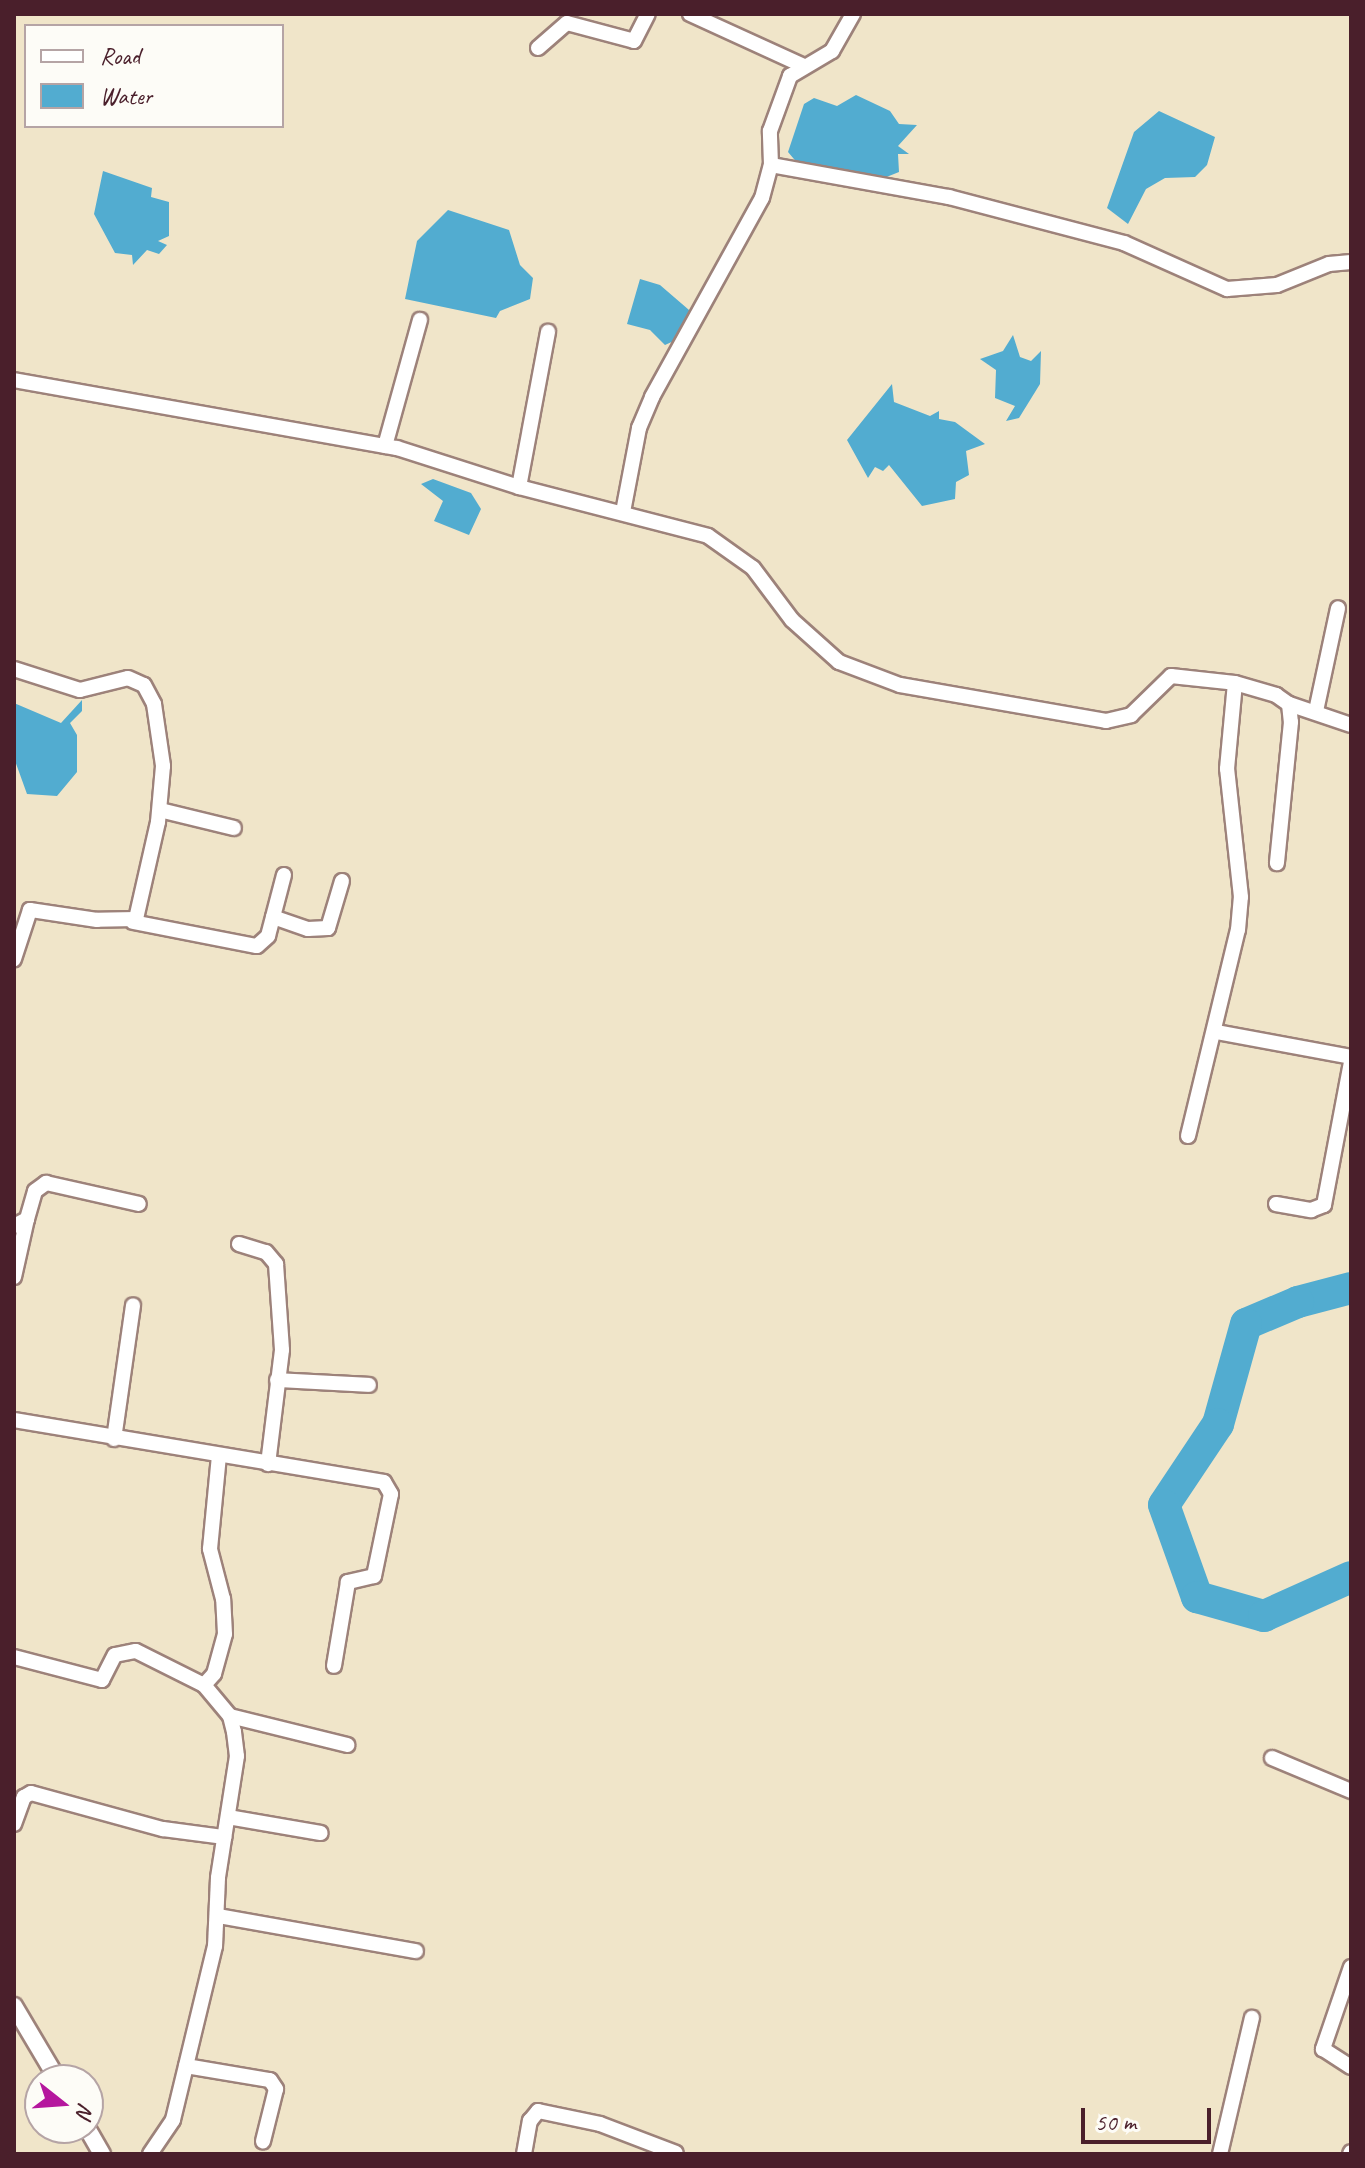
<!DOCTYPE html>
<style>
body{margin:0}
#map{position:relative;width:1365px;height:2168px;overflow:hidden;background:#f0e5c9;font-family:Caveat,sans-serif}
div>[style]{position:absolute}
.water>*{inset:0;background:#52acd0}
.river>*{height:32px;margin:-16px;padding:0 16px;transform-origin:16px;border-radius:16px;background:#52acd0}
.roads{filter:drop-shadow(2px 0 #9d827a) drop-shadow(-2px 0 #9d827a) drop-shadow(0 2px #9d827a) drop-shadow(0 -2px #9d827a)}
.minor>*{height:14px;margin:-7px;padding:0 7px;transform-origin:7px;border-radius:7px;background:#fff}
.tertiary>*{height:16px;margin:-8px;padding:0 8px;transform-origin:8px;border-radius:8px;background:#fff}
span{translate:-50% -50%;white-space:nowrap;text-align:center;line-height:1.15;-webkit-text-stroke:8px #fdfcf7;paint-order:stroke}
.frame{position:absolute;inset:0;border:16px solid #4a1f2b;pointer-events:none}
.legend{position:absolute;left:24px;top:24px;width:260px;height:104px;box-sizing:border-box;background:#fdfcf7;border:2px solid #b5a4a5;margin:0;padding:10px 14px;list-style:none;font-size:24px;color:#4a1f2b}
.legend li{display:flex;align-items:center;gap:16px;height:40px}
.legend b{width:40px;border:2px solid #b5a4a5}
.north{position:absolute;left:24px;top:2064px;width:80px;height:80px;box-sizing:border-box;background:#fdfcf7;border:2px solid #b5a4a5;border-radius:50%;rotate:107deg;font-size:22px;font-weight:700;line-height:32px;text-align:center;color:#4a1f2b}
.north::after{content:'';display:block;margin:auto;width:28px;height:36px;background:#b5179e;clip-path:polygon(50% 0,100% 100%,50% 72%,0 100%)}
.scale{position:absolute;left:1081px;top:2108px;width:130px;height:36px;box-sizing:border-box;border:4px solid #4a1f2b;border-top:0;padding-left:10px;font-size:24px;line-height:28px;white-space:nowrap;color:#4a1f2b;-webkit-text-stroke:6px #fdfcf7;paint-order:stroke}
</style>
<div id="map">
<div class="water">
<i style="clip-path:polygon(856px 95px,890px 111px,899px 124px,917px 125px,898px 146px,909px 154px,898px 154px,899px 172px,874px 182px,799px 165px,788px 152px,804px 104px,814px 98px,837px 106px)"></i>
<i style="clip-path:polygon(1159px 111px,1215px 137px,1207px 165px,1195px 177px,1165px 178px,1146px 189px,1128px 224px,1107px 208px,1134px 132px)"></i>
<i style="clip-path:polygon(103px 171px,152px 188px,151px 197px,169px 202px,169px 236px,158px 241px,167px 245px,159px 254px,147px 250px,133px 265px,132px 255px,115px 253px,94px 214px)"></i>
<i style="clip-path:polygon(448px 210px,509px 230px,520px 265px,533px 278px,530px 299px,500px 311px,496px 318px,405px 299px,417px 241px)"></i>
<i style="clip-path:polygon(640px 279px,660px 285px,696px 316px,687px 335px,665px 345px,650px 330px,627px 324px)"></i>
<i style="clip-path:polygon(1013px 335px,1020px 357px,1031px 361px,1041px 351px,1040px 384px,1019px 418px,1006px 421px,1015px 406px,995px 398px,996px 370px,980px 359px,1003px 351px)"></i>
<i style="clip-path:polygon(892px 384px,894px 402px,930px 416px,939px 411px,939px 419px,955px 422px,985px 444px,966px 451px,969px 475px,956px 482px,955px 499px,922px 506px,889px 465px,883px 471px,875px 467px,868px 478px,847px 440px)"></i>
<i style="clip-path:polygon(433px 479px,471px 493px,481px 509px,469px 535px,434px 521px,443px 501px,421px 484px)"></i>
<i style="clip-path:polygon(82px 700px,82px 711px,70px 723px,77px 735px,77px 772px,57px 796px,27px 794px,14px 758px,14px 703px,61px 723px)"></i>
</div>
<div class="river">
<i style="left:1351px;top:1288px;width:55px;rotate:165.2deg"></i>
<i style="left:1298px;top:1302px;width:56px;rotate:157.1deg"></i>
<i style="left:1246px;top:1324px;width:104px;rotate:105.6deg"></i>
<i style="left:1218px;top:1424px;width:97px;rotate:123.7deg"></i>
<i style="left:1164px;top:1505px;width:98px;rotate:70.3deg"></i>
<i style="left:1197px;top:1597px;width:70px;rotate:15.8deg"></i>
<i style="left:1264px;top:1616px;width:95px;rotate:-24.1deg"></i>
</div>
<div class="roads">
<div class="minor">
<i style="left:690px;top:14px;width:123px;rotate:24.5deg"></i>
<i style="left:538px;top:48px;width:38px;rotate:-41deg"></i>
<i style="left:567px;top:23px;width:69px;rotate:15deg"></i>
<i style="left:634px;top:41px;width:30px;rotate:-63deg"></i>
<i style="left:771px;top:165px;width:181px;rotate:10.2deg"></i>
<i style="left:949px;top:197px;width:181px;rotate:14.7deg"></i>
<i style="left:1124px;top:243px;width:113px;rotate:24.1deg"></i>
<i style="left:1227px;top:289px;width:50px;rotate:-4.6deg"></i>
<i style="left:1277px;top:285px;width:56px;rotate:-22deg"></i>
<i style="left:1329px;top:264px;width:22px;rotate:-5deg"></i>
<i style="left:14px;top:380px;width:389px;rotate:10.1deg"></i>
<i style="left:397px;top:448px;width:128px;rotate:17.7deg"></i>
<i style="left:519px;top:487px;width:195px;rotate:14.5deg"></i>
<i style="left:708px;top:536px;width:55px;rotate:35.4deg"></i>
<i style="left:753px;top:568px;width:65px;rotate:53.1deg"></i>
<i style="left:792px;top:620px;width:63px;rotate:41.8deg"></i>
<i style="left:839px;top:662px;width:65px;rotate:20.7deg"></i>
<i style="left:900px;top:685px;width:209px;rotate:9.9deg"></i>
<i style="left:1106px;top:721px;width:26px;rotate:-13deg"></i>
<i style="left:1131px;top:715px;width:56px;rotate:-44.3deg"></i>
<i style="left:1171px;top:676px;width:64px;rotate:6.2deg"></i>
<i style="left:1235px;top:683px;width:43px;rotate:16.3deg"></i>
<i style="left:1276px;top:695px;width:16px;rotate:35deg"></i>
<i style="left:1289px;top:704px;width:18px;rotate:84deg"></i>
<i style="left:1291px;top:722px;width:142px;rotate:95.7deg"></i>
<i style="left:385px;top:446px;width:131px;rotate:-74.5deg"></i>
<i style="left:519px;top:487px;width:158px;rotate:-79.4deg"></i>
<i style="left:623px;top:512px;width:86px;rotate:-79.2deg"></i>
<i style="left:639px;top:428px;width:34px;rotate:-67deg"></i>
<i style="left:652px;top:397px;width:227px;rotate:-61.1deg"></i>
<i style="left:762px;top:198px;width:34px;rotate:-75deg"></i>
<i style="left:771px;top:165px;width:34px;rotate:-92deg"></i>
<i style="left:770px;top:131px;width:59px;rotate:-70deg"></i>
<i style="left:790px;top:76px;width:49px;rotate:-30.8deg"></i>
<i style="left:832px;top:51px;width:43px;rotate:-60.4deg"></i>
<i style="left:14px;top:669px;width:69px;rotate:17.7deg"></i>
<i style="left:80px;top:690px;width:49px;rotate:-14deg"></i>
<i style="left:128px;top:678px;width:17px;rotate:24deg"></i>
<i style="left:144px;top:685px;width:21px;rotate:62deg"></i>
<i style="left:154px;top:704px;width:63px;rotate:81.7deg"></i>
<i style="left:163px;top:766px;width:56px;rotate:95.1deg"></i>
<i style="left:158px;top:822px;width:99px;rotate:102.8deg"></i>
<i style="left:136px;top:919px;width:39px;rotate:179deg"></i>
<i style="left:97px;top:920px;width:68px;rotate:-171.5deg"></i>
<i style="left:30px;top:910px;width:52px;rotate:108.1deg"></i>
<i style="left:1289px;top:704px;width:65px;rotate:18.7deg"></i>
<i style="left:1316px;top:711px;width:105px;rotate:-77.9deg"></i>
<i style="left:160px;top:810px;width:76px;rotate:13.7deg"></i>
<i style="left:273px;top:917px;width:37px;rotate:19deg"></i>
<i style="left:308px;top:929px;width:20px;rotate:-3deg"></i>
<i style="left:328px;top:928px;width:49px;rotate:-73.4deg"></i>
<i style="left:133px;top:922px;width:126px;rotate:11deg"></i>
<i style="left:257px;top:946px;width:15px;rotate:-42deg"></i>
<i style="left:268px;top:936px;width:63px;rotate:-75.3deg"></i>
<i style="left:1216px;top:1032px;width:137px;rotate:10.5deg"></i>
<i style="left:1188px;top:1136px;width:212px;rotate:-76.4deg"></i>
<i style="left:1238px;top:930px;width:33px;rotate:-85deg"></i>
<i style="left:1241px;top:897px;width:129px;rotate:-96.2deg"></i>
<i style="left:1227px;top:769px;width:86px;rotate:-84.7deg"></i>
<i style="left:1276px;top:1204px;width:36px;rotate:10deg"></i>
<i style="left:1311px;top:1210px;width:14px;rotate:-21deg"></i>
<i style="left:1324px;top:1205px;width:146px;rotate:-79.3deg"></i>
<i style="left:14px;top:1226px;width:15px;rotate:-28deg"></i>
<i style="left:27px;top:1219px;width:29px;rotate:-74deg"></i>
<i style="left:35px;top:1191px;width:14px;rotate:-36deg"></i>
<i style="left:46px;top:1183px;width:95px;rotate:12.7deg"></i>
<i style="left:239px;top:1244px;width:28px;rotate:17deg"></i>
<i style="left:266px;top:1252px;width:16px;rotate:50deg"></i>
<i style="left:276px;top:1264px;width:86px;rotate:86deg"></i>
<i style="left:282px;top:1350px;width:115px;rotate:97deg"></i>
<i style="left:14px;top:1277px;width:59px;rotate:-77.4deg"></i>
<i style="left:277px;top:1380px;width:92px;rotate:3.1deg"></i>
<i style="left:14px;top:1420px;width:375px;rotate:9.5deg"></i>
<i style="left:384px;top:1482px;width:14px;rotate:60deg"></i>
<i style="left:391px;top:1494px;width:84px;rotate:101.7deg"></i>
<i style="left:374px;top:1576px;width:27px;rotate:167deg"></i>
<i style="left:348px;top:1582px;width:85px;rotate:99.5deg"></i>
<i style="left:114px;top:1439px;width:135px;rotate:-81.9deg"></i>
<i style="left:14px;top:1657px;width:91px;rotate:14.6deg"></i>
<i style="left:102px;top:1680px;width:28px;rotate:-63deg"></i>
<i style="left:115px;top:1655px;width:21px;rotate:-11deg"></i>
<i style="left:136px;top:1651px;width:76px;rotate:26.6deg"></i>
<i style="left:204px;top:1685px;width:40px;rotate:50deg"></i>
<i style="left:230px;top:1716px;width:16px;rotate:76deg"></i>
<i style="left:234px;top:1732px;width:24px;rotate:83deg"></i>
<i style="left:237px;top:1756px;width:123px;rotate:98.9deg"></i>
<i style="left:218px;top:1878px;width:68px;rotate:92.5deg"></i>
<i style="left:215px;top:1946px;width:179px;rotate:103.6deg"></i>
<i style="left:173px;top:2120px;width:41px;rotate:124.1deg"></i>
<i style="left:204px;top:1685px;width:15px;rotate:-48deg"></i>
<i style="left:214px;top:1674px;width:41px;rotate:-74.6deg"></i>
<i style="left:225px;top:1634px;width:35px;rotate:-93deg"></i>
<i style="left:223px;top:1599px;width:52px;rotate:-104.6deg"></i>
<i style="left:210px;top:1549px;width:93px;rotate:-84.5deg"></i>
<i style="left:230px;top:1716px;width:121px;rotate:13.9deg"></i>
<i style="left:1272px;top:1758px;width:86px;rotate:22.7deg"></i>
<i style="left:228px;top:1817px;width:94px;rotate:9.8deg"></i>
<i style="left:14px;top:1824px;width:29px;rotate:-70deg"></i>
<i style="left:24px;top:1797px;width:8px;rotate:-30deg"></i>
<i style="left:31px;top:1793px;width:137px;rotate:15.3deg"></i>
<i style="left:163px;top:1829px;width:62px;rotate:7.5deg"></i>
<i style="left:219px;top:1916px;width:200px;rotate:10.1deg"></i>
<i style="left:1351px;top:1967px;width:87px;rotate:108.9deg"></i>
<i style="left:1323px;top:2049px;width:33px;rotate:33deg"></i>
<i style="left:186px;top:2066px;width:85px;rotate:9.5deg"></i>
<i style="left:270px;top:2080px;width:11px;rotate:56deg"></i>
<i style="left:276px;top:2089px;width:54px;rotate:104deg"></i>
<i style="left:524px;top:2154px;width:34px;rotate:-80deg"></i>
<i style="left:530px;top:2121px;width:13px;rotate:-51deg"></i>
<i style="left:538px;top:2111px;width:63px;rotate:11.8deg"></i>
<i style="left:600px;top:2124px;width:81px;rotate:20.9deg"></i>
<i style="left:1220px;top:2154px;width:140px;rotate:-76.8deg"></i>
<i style="left:1350px;top:2154px;width:2px;rotate:-63deg"></i>
</div>
<div class="tertiary">
<i style="left:14px;top:2006px;width:86px;rotate:59.3deg"></i>
<i style="left:87px;top:2128px;width:30px;rotate:60deg"></i>
</div>
</div>
<div class="frame"></div>
<ul class="legend">
<li><b style="height:10px;background:#fff"></b>Road</li>
<li><b style="height:22px;background:#52acd0"></b>Water</li>
</ul>
<div class="north">N</div>
<div class="scale">50 m</div>
</div>
